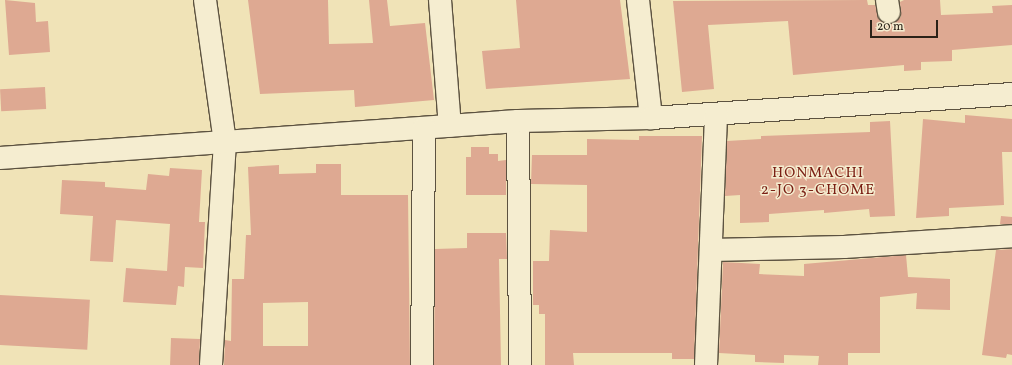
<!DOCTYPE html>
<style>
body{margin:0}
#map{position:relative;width:1012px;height:365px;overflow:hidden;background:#f0e3b7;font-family:Vollkorn,serif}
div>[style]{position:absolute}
.building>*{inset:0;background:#dea992;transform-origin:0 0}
.roads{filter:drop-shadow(1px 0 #5c5240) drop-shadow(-1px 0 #5c5240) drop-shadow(0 1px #5c5240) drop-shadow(0 -1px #5c5240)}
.minor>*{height:22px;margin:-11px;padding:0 11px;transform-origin:11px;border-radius:11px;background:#f5edd0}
span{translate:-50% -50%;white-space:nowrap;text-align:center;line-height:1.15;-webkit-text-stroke:3px #f5edd0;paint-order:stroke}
.neighbourhood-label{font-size:15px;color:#7a1f14;letter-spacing:1px}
.scale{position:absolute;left:870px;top:20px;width:68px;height:18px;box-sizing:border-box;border:2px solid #2b2218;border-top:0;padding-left:5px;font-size:12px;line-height:14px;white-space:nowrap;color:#2b2218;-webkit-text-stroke:3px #f5edd0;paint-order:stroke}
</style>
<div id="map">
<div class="building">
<i style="clip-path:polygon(5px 0,35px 3px,36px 22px,48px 21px,50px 52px,9px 55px)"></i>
<i style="clip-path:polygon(248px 0,328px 0,329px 44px,373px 43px,369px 0,387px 0,390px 26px,425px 23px,434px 100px,355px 107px,354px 90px,260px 94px)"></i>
<i style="clip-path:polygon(516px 0,620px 0,630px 79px,486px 89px,482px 51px,520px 48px)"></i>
<i style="clip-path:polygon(867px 0,868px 5px,875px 5px,880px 20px,891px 24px,901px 17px,900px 2px,904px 0,940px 0,941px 15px,993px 13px,992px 6px,1012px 5px,1012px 45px,952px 50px,952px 61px,921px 62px,921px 70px,904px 71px,904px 65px,793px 75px,788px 21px,708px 25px,714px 89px,682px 92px,673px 1px)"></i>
<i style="left:45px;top:87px;width:22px;height:45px;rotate:87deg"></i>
<i style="clip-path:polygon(965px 115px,1012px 119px,1012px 152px,1002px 152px,1004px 205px,949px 208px,949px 216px,916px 218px,923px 119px,965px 123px)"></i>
<i style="clip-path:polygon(890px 121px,895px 216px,870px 217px,869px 209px,824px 213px,824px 210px,769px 214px,769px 222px,740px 223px,740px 195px,725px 196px,727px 141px,761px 139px,761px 136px,870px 132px,870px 122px)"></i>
<i style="clip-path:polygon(639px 136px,702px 136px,694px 359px,672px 359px,672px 353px,573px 353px,574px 365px,545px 365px,545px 314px,539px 314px,539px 305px,533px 305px,533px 261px,549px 261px,550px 230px,587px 232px,587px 185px,531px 184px,532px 155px,587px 155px,587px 139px,639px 140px)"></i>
<i style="clip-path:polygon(471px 147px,489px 147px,489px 154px,498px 154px,498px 161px,506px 160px,506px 195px,466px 195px,466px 157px,471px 157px)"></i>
<i style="clip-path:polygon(evenodd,316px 164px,341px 164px,341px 195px,408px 195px,410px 365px,224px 365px,225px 340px,231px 341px,232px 279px,244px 279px,246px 235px,251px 235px,248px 167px,279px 165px,279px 174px,316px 173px,316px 164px,308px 302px,308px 346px,263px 346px,263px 303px,308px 302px)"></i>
<i style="clip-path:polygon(170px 168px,202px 170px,199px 222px,205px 222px,203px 268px,185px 267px,184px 287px,178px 286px,176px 305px,123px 302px,126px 268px,167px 271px,170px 224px,116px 220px,113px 262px,90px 261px,93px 216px,60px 214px,62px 180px,105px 182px,105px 187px,146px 190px,148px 174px,169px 176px)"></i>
<i style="clip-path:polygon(1001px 216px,1012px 217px,1012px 224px,1000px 224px)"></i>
<i style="clip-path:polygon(467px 233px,506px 233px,507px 259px,499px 259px,501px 365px,434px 365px,435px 249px,467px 248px)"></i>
<i style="clip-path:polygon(1012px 249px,1012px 355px,1007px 354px,1006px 358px,982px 355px,996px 250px)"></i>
<i style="clip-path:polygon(906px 255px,908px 277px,950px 279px,950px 310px,916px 309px,917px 293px,880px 297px,880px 353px,848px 353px,848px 365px,818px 365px,819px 356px,784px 355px,784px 363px,755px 362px,755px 355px,719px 353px,723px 262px,760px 264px,759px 274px,804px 276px,804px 264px)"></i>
<i style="left:0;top:295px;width:90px;height:50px;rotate:3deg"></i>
<i style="left:171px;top:338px;width:29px;height:27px;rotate:2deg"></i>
</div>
<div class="roads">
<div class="minor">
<i style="left:205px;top:0;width:143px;rotate:82deg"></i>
<i style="left:225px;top:142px;width:223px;rotate:93.6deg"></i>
<i style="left:440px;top:0;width:126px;rotate:85.5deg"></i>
<i style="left:638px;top:0;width:119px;rotate:83.7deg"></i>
<i style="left:887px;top:0;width:12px;rotate:81deg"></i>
<i style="left:518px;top:121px;width:244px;rotate:89.5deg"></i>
<i style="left:0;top:158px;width:519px;rotate:-4.09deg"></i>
<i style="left:518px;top:121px;width:133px;rotate:-1.3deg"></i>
<i style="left:651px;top:118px;width:362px;rotate:-3.8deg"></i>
<i style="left:711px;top:250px;width:133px;rotate:-1.3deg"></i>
<i style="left:844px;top:247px;width:168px;rotate:-3.7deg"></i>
<i style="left:422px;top:365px;width:237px;rotate:-89.5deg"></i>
<i style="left:706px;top:365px;width:251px;rotate:-87.7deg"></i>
</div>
</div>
<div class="neighbourhood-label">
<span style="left:818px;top:182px">HONMACHI<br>2-JO 3-CHOME</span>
</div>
<div class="scale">20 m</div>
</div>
